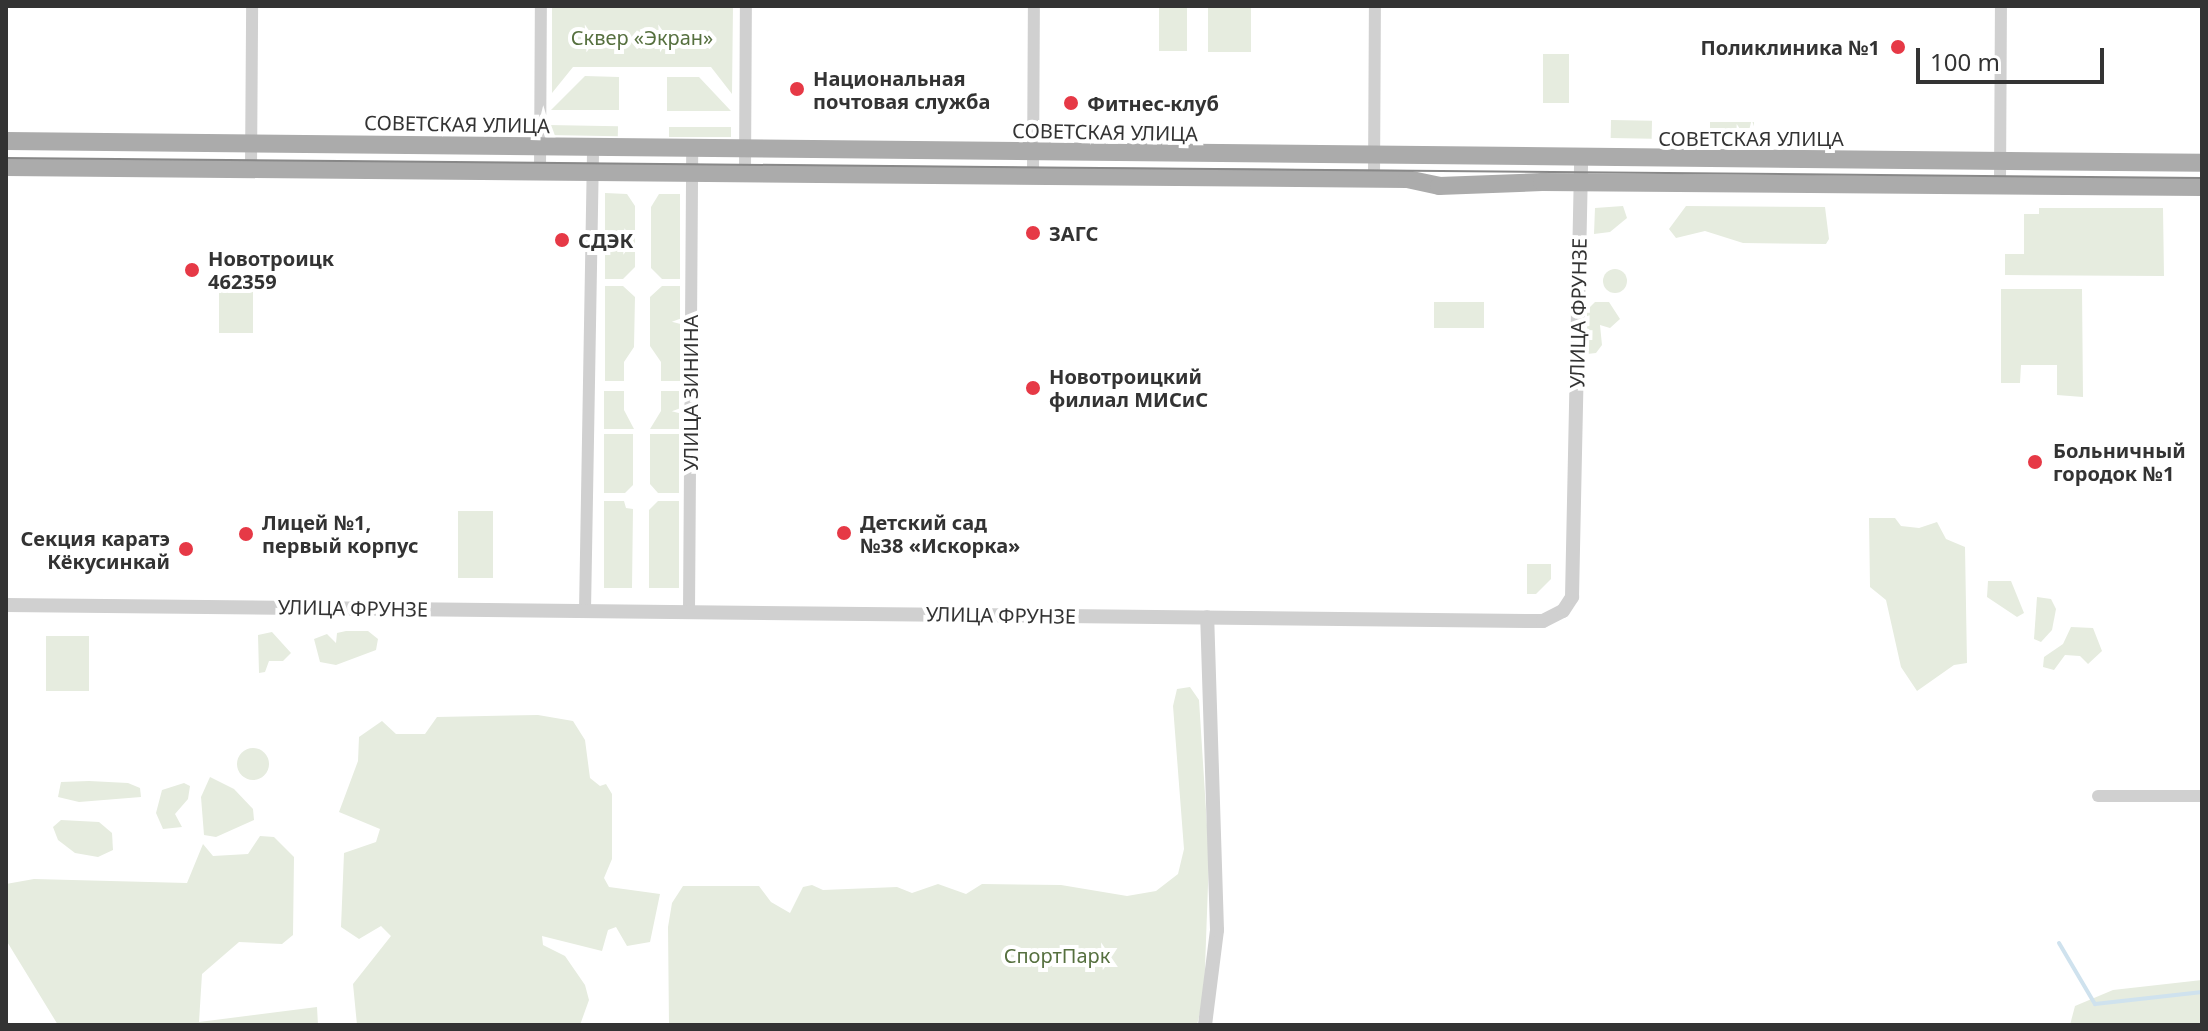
<!DOCTYPE html>
<meta charset="utf-8">
<style>
body{margin:0}
#map{position:relative;width:2208px;height:1031px;overflow:hidden;background:#fff;font-family:"Noto Sans",sans-serif}
div>[style]{position:absolute}
.green>*{inset:0;background:#e6ecdf;transform-origin:0 0}
.round{border-radius:50%}
.stream>*{height:4px;margin:-2px;padding:0 2px;transform-origin:2px;border-radius:2px;background:#cfe2ee}
.minor>*{height:12px;margin:-6px;padding:0 6px;transform-origin:6px;border-radius:6px;background:#d0d0d0}
.tertiary>*{height:14px;margin:-7px;padding:0 7px;transform-origin:7px;border-radius:7px;background:#d0d0d0}
.primary>*{height:18px;margin:-9px;padding:0 9px;transform-origin:9px;border-radius:9px;background:#ababab}
.tram>*{height:2px;margin:-1px;padding:0 1px;transform-origin:1px;border-radius:1px;background:#888}
.dots>*{width:22px;height:22px;translate:-50% -50%;box-sizing:border-box;border:4px solid #fff;border-radius:50%}
span{translate:-50% -50%;white-space:nowrap;text-align:center;line-height:1.15;-webkit-text-stroke:8px #fff;paint-order:stroke}
.park-label{font-size:20px;color:#56703f}
.poi-label{font-size:20px;color:#333;font-weight:700}
.right{translate:-100% -50%;text-align:right}
.left{translate:0 -50%;text-align:left}
.street-label{font-size:20px;color:#333}
.frame{position:absolute;inset:0;border:8px solid #333;pointer-events:none}
.scale{position:absolute;left:1916px;top:48px;width:188px;height:36px;box-sizing:border-box;border:4px solid #333;border-top:0;padding-left:10px;font-size:24px;line-height:28px;white-space:nowrap;color:#333;-webkit-text-stroke:6px #fff;paint-order:stroke}
</style>
<div id="map">
<div class="green">
<i style="clip-path:polygon(552px 6px,733px 6px,732px 94px,711px 67px,573px 67px,552px 93px)"></i>
<i style="left:1159px;top:6px;width:28px;height:45px"></i>
<i style="left:1208px;top:6px;width:43px;height:46px"></i>
<i style="left:1543px;top:54px;width:26px;height:49px"></i>
<i style="clip-path:polygon(585px 76px,619px 77px,619px 110px,551px 110px)"></i>
<i style="clip-path:polygon(667px 77px,699px 77px,731px 111px,667px 111px)"></i>
<i style="left:1611px;top:120px;width:41px;height:18px;rotate:1deg"></i>
<i style="left:1710px;top:122px;width:44px;height:16px"></i>
<i style="left:548px;top:125px;width:70px;height:10px;rotate:1deg"></i>
<i style="left:669px;top:127px;width:62px;height:10px"></i>
<i style="clip-path:polygon(605px 193px,627px 194px,635px 206px,635px 267px,623px 279px,605px 279px)"></i>
<i style="clip-path:polygon(659px 194px,680px 194px,680px 279px,662px 279px,651px 268px,651px 207px)"></i>
<i style="clip-path:polygon(1623px 206px,1627px 218px,1610px 232px,1594px 234px,1595px 208px)"></i>
<i style="clip-path:polygon(1686px 206px,1825px 207px,1829px 239px,1826px 244px,1743px 243px,1705px 231px,1676px 238px,1669px 229px)"></i>
<i style="clip-path:polygon(2039px 208px,2163px 208px,2164px 276px,2005px 275px,2005px 254px,2024px 254px,2024px 214px,2039px 214px)"></i>
<i class="round" style="left:1603px;top:269px;width:24px;height:24px"></i>
<i style="left:219px;top:273px;width:34px;height:60px"></i>
<i style="clip-path:polygon(605px 286px,623px 286px,635px 297px,634px 347px,624px 362px,624px 381px,605px 381px)"></i>
<i style="clip-path:polygon(662px 286px,680px 286px,680px 381px,661px 381px,661px 362px,650px 346px,650px 297px)"></i>
<i style="clip-path:polygon(2001px 289px,2082px 289px,2083px 397px,2057px 395px,2057px 365px,2021px 365px,2020px 383px,2001px 383px)"></i>
<i style="left:1434px;top:302px;width:50px;height:26px"></i>
<i style="clip-path:polygon(1595px 302px,1609px 302px,1620px 319px,1610px 328px,1600px 325px,1602px 345px,1596px 353px,1587px 354px,1587px 310px)"></i>
<i style="clip-path:polygon(604px 391px,624px 391px,624px 410px,634px 429px,604px 429px)"></i>
<i style="clip-path:polygon(661px 391px,679px 391px,679px 429px,650px 429px,661px 411px)"></i>
<i style="clip-path:polygon(604px 434px,633px 434px,633px 485px,625px 493px,604px 493px)"></i>
<i style="clip-path:polygon(650px 434px,679px 434px,679px 493px,658px 493px,650px 484px)"></i>
<i style="clip-path:polygon(604px 501px,624px 501px,626px 508px,633px 509px,632px 588px,604px 588px)"></i>
<i style="clip-path:polygon(658px 501px,679px 501px,679px 588px,649px 588px,649px 510px)"></i>
<i style="left:458px;top:511px;width:35px;height:67px"></i>
<i style="clip-path:polygon(1869px 518px,1895px 518px,1901px 526px,1919px 528px,1937px 522px,1946px 539px,1965px 547px,1967px 663px,1954px 665px,1917px 691px,1901px 667px,1886px 600px,1870px 587px)"></i>
<i style="clip-path:polygon(1527px 564px,1551px 564px,1551px 579px,1536px 594px,1527px 594px)"></i>
<i style="clip-path:polygon(1988px 581px,2011px 581px,2024px 613px,2017px 617px,1987px 597px)"></i>
<i style="clip-path:polygon(2037px 597px,2051px 599px,2056px 609px,2052px 630px,2041px 642px,2034px 639px)"></i>
<i style="clip-path:polygon(2071px 627px,2093px 628px,2102px 651px,2088px 664px,2080px 656px,2065px 655px,2054px 670px,2043px 667px,2044px 657px,2063px 644px)"></i>
<i style="clip-path:polygon(346px 631px,368px 631px,378px 639px,376px 650px,336px 665px,320px 662px,314px 639px,327px 634px,336px 643px,337px 633px)"></i>
<i style="clip-path:polygon(272px 632px,291px 653px,283px 661px,269px 661px,265px 672px,259px 673px,258px 635px)"></i>
<i style="left:46px;top:636px;width:43px;height:55px"></i>
<i style="clip-path:polygon(1190px 687px,1199px 700px,1209px 857px,1204px 996px,1197px 1025px,669px 1025px,668px 927px,672px 903px,683px 886px,759px 886px,771px 902px,790px 913px,803px 887px,812px 885px,823px 890px,897px 887px,912px 893px,938px 884px,966px 894px,982px 884px,1061px 885px,1127px 896px,1156px 891px,1178px 874px,1184px 849px,1173px 706px,1177px 689px)"></i>
<i style="clip-path:polygon(538px 715px,573px 721px,585px 740px,590px 778px,600px 786px,606px 784px,612px 794px,612px 859px,604px 878px,609px 887px,660px 894px,650px 942px,627px 946px,616px 927px,608px 930px,602px 951px,542px 936px,543px 945px,565px 956px,585px 985px,589px 1000px,580px 1025px,357px 1025px,353px 984px,391px 936px,381px 926px,359px 939px,341px 927px,344px 853px,376px 842px,380px 829px,339px 812px,358px 761px,359px 737px,382px 721px,396px 734px,425px 734px,437px 717px)"></i>
<i class="round" style="left:237px;top:748px;width:32px;height:32px"></i>
<i style="clip-path:polygon(210px 777px,234px 789px,253px 809px,254px 820px,216px 837px,204px 835px,201px 797px)"></i>
<i style="clip-path:polygon(89px 781px,128px 783px,140px 788px,141px 797px,79px 802px,58px 797px,61px 782px)"></i>
<i style="clip-path:polygon(184px 783px,190px 786px,188px 799px,175px 814px,182px 827px,163px 829px,156px 813px,162px 790px)"></i>
<i style="clip-path:polygon(61px 820px,99px 822px,112px 833px,113px 850px,98px 857px,75px 853px,58px 840px,53px 827px)"></i>
<i style="clip-path:polygon(260px 836px,274px 837px,294px 857px,293px 935px,282px 944px,239px 942px,202px 974px,199px 1022px,317px 1007px,318px 1025px,58px 1025px,6px 940px,6px 884px,34px 879px,187px 883px,203px 844px,213px 856px,248px 854px)"></i>
<i style="clip-path:polygon(2202px 980px,2202px 1025px,2070px 1025px,2075px 1006px,2113px 990px)"></i>
</div>
<div class="stream">
<i style="left:2059px;top:943px;width:71px;rotate:59.5deg"></i>
<i style="left:2095px;top:1004px;width:108px;rotate:-6.4deg"></i>
</div>
<div class="minor">
<i style="left:251px;top:169px;width:163px;rotate:-89.6deg"></i>
<i style="left:540px;top:172px;width:166px;rotate:-89.7deg"></i>
<i style="left:745px;top:174px;width:168px;rotate:-89.7deg"></i>
<i style="left:1033px;top:176px;width:170px;rotate:-89.7deg"></i>
<i style="left:1374px;top:179px;width:173px;rotate:-89.7deg"></i>
<i style="left:2000px;top:186px;width:180px;rotate:-89.7deg"></i>
<i style="left:585px;top:611px;width:463px;rotate:-89deg"></i>
<i style="left:689px;top:612px;width:463px;rotate:-89.6deg"></i>
<i style="left:2098px;top:796px;width:104px"></i>
</div>
<div class="tertiary">
<i style="left:6px;top:605px;width:1537px;rotate:0.6deg"></i>
<i style="left:1543px;top:621px;width:22px;rotate:-27deg"></i>
<i style="left:1563px;top:611px;width:17px;rotate:-57deg"></i>
<i style="left:1572px;top:597px;width:438px;rotate:-88.8deg"></i>
<i style="left:1205px;top:1025px;width:96px;rotate:-82.8deg"></i>
<i style="left:1217px;top:930px;width:313px;rotate:-91.8deg"></i>
</div>
<div class="primary">
<i style="left:6px;top:141px;width:2196px;rotate:0.57deg"></i>
<i style="left:6px;top:167px;width:1401px;rotate:0.49deg"></i>
<i style="left:1407px;top:179px;width:33px;rotate:12deg"></i>
<i style="left:1439px;top:186px;width:103px;rotate:-2.2deg"></i>
<i style="left:1542px;top:182px;width:660px;rotate:0.43deg"></i>
</div>
<div class="tram">
<i style="left:6px;top:158px;width:2196px;rotate:0.52deg"></i>
</div>
<div class="dots">
<i style="left:1898px;top:47px;background:#e63946"></i>
<i style="left:797px;top:89px;background:#e63946"></i>
<i style="left:1071px;top:103px;background:#e63946"></i>
<i style="left:1033px;top:233px;background:#e63946"></i>
<i style="left:562px;top:240px;background:#e63946"></i>
<i style="left:192px;top:270px;background:#e63946"></i>
<i style="left:1033px;top:388px;background:#e63946"></i>
<i style="left:2035px;top:462px;background:#e63946"></i>
<i style="left:844px;top:533px;background:#e63946"></i>
<i style="left:246px;top:534px;background:#e63946"></i>
<i style="left:186px;top:549px;background:#e63946"></i>
</div>
<div class="park-label">
<span style="left:642px;top:37px">Сквер «Экран»</span>
<span style="left:1057px;top:955px">СпортПарк</span>
</div>
<div class="poi-label">
<span class="right" style="left:1880px;top:47px">Поликлиника №1</span>
<span class="left" style="left:813px;top:90px">Национальная<br>почтовая служба</span>
<span class="left" style="left:1087px;top:103px">Фитнес-клуб</span>
<span class="left" style="left:1049px;top:233px">ЗАГС</span>
<span class="left" style="left:578px;top:240px">СДЭК</span>
<span class="left" style="left:208px;top:270px">Новотроицк<br>462359</span>
<span class="left" style="left:1049px;top:388px">Новотроицкий<br>филиал МИСиС</span>
<span class="left" style="left:2053px;top:462px">Больничный<br>городок №1</span>
<span class="left" style="left:262px;top:534px">Лицей №1,<br>первый корпус</span>
<span class="left" style="left:860px;top:534px">Детский сад<br>№38 «Искорка»</span>
<span class="right" style="left:170px;top:550px">Секция каратэ<br>Кёкусинкай</span>
</div>
<div class="street-label">
<span style="left:457px;top:124px;rotate:1deg">СОВЕТСКАЯ УЛИЦА</span>
<span style="left:1105px;top:132px;rotate:1deg">СОВЕТСКАЯ УЛИЦА</span>
<span style="left:1751px;top:138px">СОВЕТСКАЯ УЛИЦА</span>
<span style="left:1578px;top:313px;rotate:-89deg">УЛИЦА ФРУНЗЕ</span>
<span style="left:690px;top:393px;rotate:-90deg">УЛИЦА ЗИНИНА</span>
<span style="left:353px;top:608px;rotate:1deg">УЛИЦА ФРУНЗЕ</span>
<span style="left:1001px;top:615px;rotate:1deg">УЛИЦА ФРУНЗЕ</span>
</div>
<div class="frame"></div>
<div class="scale">100 m</div>
</div>
